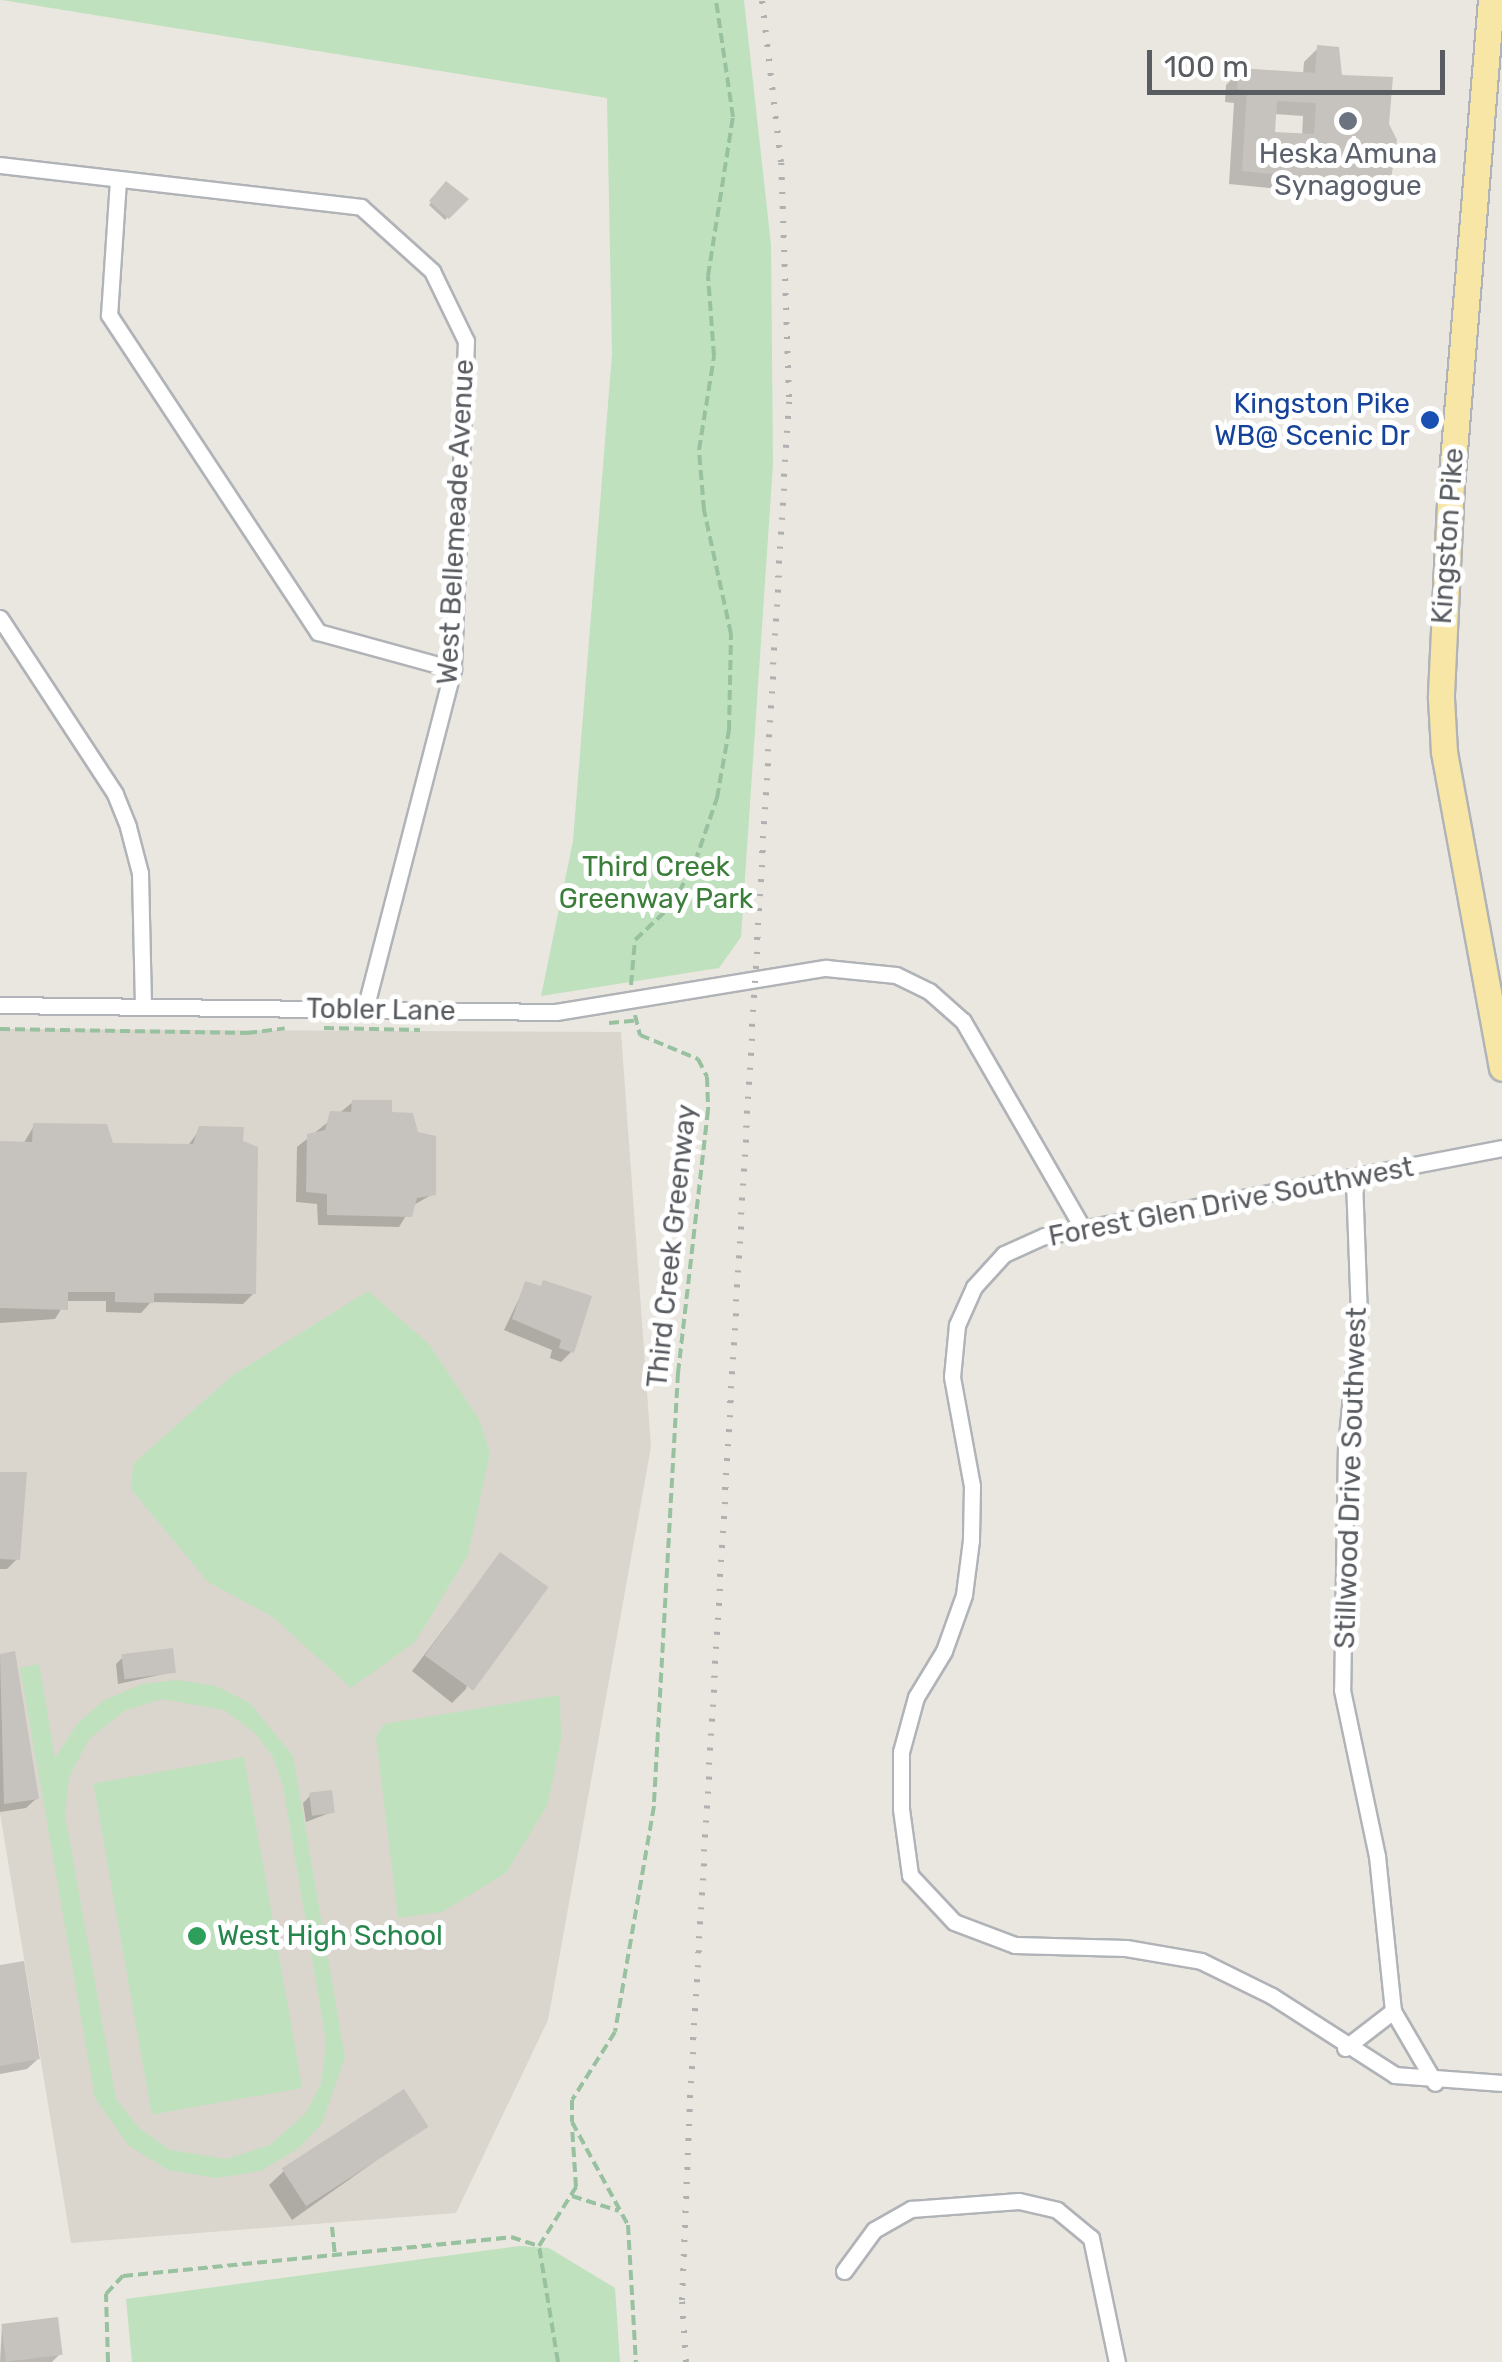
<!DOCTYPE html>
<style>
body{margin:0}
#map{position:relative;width:1502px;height:2362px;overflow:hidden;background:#eae7e0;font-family:Rubik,sans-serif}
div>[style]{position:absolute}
.education>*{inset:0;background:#dad6ce}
.green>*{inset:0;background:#bfe1bd;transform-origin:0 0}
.shadow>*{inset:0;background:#0003}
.building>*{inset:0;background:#c6c2bd;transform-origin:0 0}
.path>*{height:4px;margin-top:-2px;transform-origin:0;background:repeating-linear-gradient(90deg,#98c1a0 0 10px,transparent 0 15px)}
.roads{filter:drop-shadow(2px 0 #b0b3b7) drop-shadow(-2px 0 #b0b3b7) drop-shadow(0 2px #b0b3b7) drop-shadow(0 -2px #b0b3b7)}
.minor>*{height:15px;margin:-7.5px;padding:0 7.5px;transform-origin:7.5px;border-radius:7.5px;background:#fff}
.primary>*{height:25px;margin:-12.5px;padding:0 12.5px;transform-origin:12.5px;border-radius:12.5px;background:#f8e6a7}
.rail>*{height:6px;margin-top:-3px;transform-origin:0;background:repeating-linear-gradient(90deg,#afb0b0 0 2.5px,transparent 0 14.5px)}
.dots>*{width:28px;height:28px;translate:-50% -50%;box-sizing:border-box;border:5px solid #fff;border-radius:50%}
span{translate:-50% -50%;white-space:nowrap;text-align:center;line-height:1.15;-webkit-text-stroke:10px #fff;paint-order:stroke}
.worship-label{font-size:28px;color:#5b616d}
.transit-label{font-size:28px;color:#164399}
.right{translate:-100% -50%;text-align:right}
.street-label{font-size:28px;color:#595c60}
.park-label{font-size:28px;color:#3b7e3a}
.leisure-label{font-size:28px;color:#27864d}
.left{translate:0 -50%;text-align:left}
.scale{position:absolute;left:1147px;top:50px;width:298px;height:45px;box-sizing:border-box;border:5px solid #595c60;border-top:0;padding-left:12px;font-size:30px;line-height:35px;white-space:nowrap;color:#595c60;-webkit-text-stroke:8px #fff;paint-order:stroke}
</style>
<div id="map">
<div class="education">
<i style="clip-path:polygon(0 1029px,621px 1032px,651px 1447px,548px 2020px,456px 2213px,71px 2243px,0 1813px)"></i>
</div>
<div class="green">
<i style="clip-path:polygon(2px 0,744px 0,771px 245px,773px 464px,741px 937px,719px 968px,541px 996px,573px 841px,612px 354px,607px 98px)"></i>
<i style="clip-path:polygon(368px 1291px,429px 1344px,479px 1419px,490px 1453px,468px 1555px,415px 1642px,351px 1688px,273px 1617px,208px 1582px,131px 1489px,133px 1464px,233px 1375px)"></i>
<i style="clip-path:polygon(evenodd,39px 1664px,55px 1758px,78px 1723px,103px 1701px,142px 1684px,178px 1680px,216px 1686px,250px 1703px,293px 1756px,345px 2057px,322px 2123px,300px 2147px,261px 2171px,217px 2178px,168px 2170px,128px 2145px,95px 2098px,20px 1668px,39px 1664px,162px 1699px,224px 1710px,256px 1734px,273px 1757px,283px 1786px,326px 2042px,321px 2084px,305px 2114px,270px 2145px,226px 2159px,170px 2150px,139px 2128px,116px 2099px,65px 1815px,69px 1777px,90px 1738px,126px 1710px,162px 1699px)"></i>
<i style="clip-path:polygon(560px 1695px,561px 1739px,548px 1804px,506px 1873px,442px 1912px,398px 1918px,376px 1737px,384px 1724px)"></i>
<i style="left:244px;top:1757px;width:336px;height:153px;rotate:80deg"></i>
<i style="clip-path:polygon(520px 2246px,549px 2248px,615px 2288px,620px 2362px,132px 2362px,126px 2299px)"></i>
</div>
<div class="shadow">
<i style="clip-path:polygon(evenodd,1318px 48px,1387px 124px,1388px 185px,1374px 198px,1229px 184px,1234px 103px,1225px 102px,1226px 85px,1240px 71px,1303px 75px,1304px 62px,1318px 48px,1274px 114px,1303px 116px,1302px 136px,1273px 134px,1274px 114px)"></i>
<i style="clip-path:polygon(446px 185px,465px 199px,445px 220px,429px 205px)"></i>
<i style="clip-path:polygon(353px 1102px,389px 1115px,433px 1194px,412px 1206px,399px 1227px,318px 1225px,317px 1204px,296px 1202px,297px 1147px)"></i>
<i style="clip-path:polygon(34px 1126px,111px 1145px,187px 1147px,200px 1129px,254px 1293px,243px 1304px,151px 1302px,141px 1313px,106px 1312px,106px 1301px,66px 1301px,55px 1319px,0 1323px,0 1143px,23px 1144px)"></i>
<i style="clip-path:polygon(526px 1284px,572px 1351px,561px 1362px,550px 1358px,552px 1350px,504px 1330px)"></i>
<i style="clip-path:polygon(0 1474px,17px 1559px,7px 1569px,0 1569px)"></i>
<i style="clip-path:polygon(500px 1555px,466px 1689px,452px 1703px,412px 1671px)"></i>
<i style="clip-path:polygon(13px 1654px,37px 1798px,26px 1808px,0 1812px,0 1656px)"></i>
<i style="clip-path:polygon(123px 1657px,173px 1672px,118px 1684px,116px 1664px)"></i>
<i style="clip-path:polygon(310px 1796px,332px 1812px,306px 1822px,303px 1803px)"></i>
<i style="clip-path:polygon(0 1968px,38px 2059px,27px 2069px,0 2074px)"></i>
<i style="clip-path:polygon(425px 2126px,292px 2220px,269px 2185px,284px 2171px)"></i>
<i style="clip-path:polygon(2px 2326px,60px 2354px,52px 2362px,0 2362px)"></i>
</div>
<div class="building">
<i style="clip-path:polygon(evenodd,1317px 45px,1339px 47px,1342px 75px,1393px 77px,1389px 124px,1397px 140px,1390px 186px,1242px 171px,1247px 90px,1237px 89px,1239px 68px,1315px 73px,1317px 45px,1277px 101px,1316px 103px,1314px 134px,1275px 132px,1277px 101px)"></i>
<i style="clip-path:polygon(446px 181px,469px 199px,449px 219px,429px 201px)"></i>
<i style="clip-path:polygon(352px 1100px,392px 1100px,392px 1112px,413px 1113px,418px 1132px,436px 1136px,436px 1195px,417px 1198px,412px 1217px,327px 1215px,327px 1194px,306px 1192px,307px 1134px,325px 1130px,330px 1111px,351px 1112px)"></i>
<i style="clip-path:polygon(33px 1123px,107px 1124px,113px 1143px,193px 1144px,199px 1126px,244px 1127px,243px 1141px,258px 1147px,256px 1294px,154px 1293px,154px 1303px,115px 1302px,115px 1292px,68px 1292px,68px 1310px,0 1308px,0 1141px,32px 1142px)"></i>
<i style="clip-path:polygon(543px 1280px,592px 1296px,574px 1353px,559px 1348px,561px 1340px,512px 1319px,525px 1281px,541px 1286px)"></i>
<i style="clip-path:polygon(0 1472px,27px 1472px,20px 1560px,0 1559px)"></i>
<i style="left:500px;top:1552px;width:60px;height:128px;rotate:36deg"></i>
<i style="left:173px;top:1648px;width:25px;height:52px;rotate:83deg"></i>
<i style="clip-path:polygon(15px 1651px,39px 1799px,4px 1804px,0 1654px)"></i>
<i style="left:332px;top:1790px;width:23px;height:23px;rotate:83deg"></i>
<i style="clip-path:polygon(24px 1961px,40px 2059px,0 2066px,0 1965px)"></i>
<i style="left:404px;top:2089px;width:45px;height:146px;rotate:57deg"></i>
<i style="left:58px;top:2317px;width:38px;height:57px;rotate:83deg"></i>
</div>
<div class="path">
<i style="left:631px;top:985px;width:45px;rotate:-84.9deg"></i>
<i style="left:635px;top:940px;width:51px;rotate:-43.4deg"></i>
<i style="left:672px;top:905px;width:49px;rotate:-61.9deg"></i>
<i style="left:695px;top:862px;width:68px;rotate:-71deg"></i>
<i style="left:717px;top:798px;width:69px;rotate:-80deg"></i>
<i style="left:729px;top:730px;width:96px;rotate:-88.8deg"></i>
<i style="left:731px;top:634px;width:127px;rotate:-102.3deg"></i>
<i style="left:704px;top:510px;width:60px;rotate:-94.8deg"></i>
<i style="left:699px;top:450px;width:95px;rotate:-80.9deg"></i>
<i style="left:714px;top:356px;width:80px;rotate:-94.3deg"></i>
<i style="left:708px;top:276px;width:161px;rotate:-81.1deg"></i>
<i style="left:733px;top:117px;width:118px;rotate:-98.3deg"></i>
<i style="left:635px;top:1015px;width:21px;rotate:76deg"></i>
<i style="left:640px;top:1035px;width:63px;rotate:22.5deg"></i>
<i style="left:698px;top:1059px;width:20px;rotate:63deg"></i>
<i style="left:707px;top:1077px;width:33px;rotate:88deg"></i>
<i style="left:708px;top:1110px;width:265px;rotate:96.5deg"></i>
<i style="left:678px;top:1373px;width:434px;rotate:93.2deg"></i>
<i style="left:654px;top:1806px;width:229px;rotate:99.8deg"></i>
<i style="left:615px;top:2032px;width:80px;rotate:122.3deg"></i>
<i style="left:572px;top:2100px;width:22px;rotate:90deg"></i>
<i style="left:572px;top:2122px;width:117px;rotate:61.5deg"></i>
<i style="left:628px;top:2225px;width:137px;rotate:86.7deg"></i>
<i style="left:609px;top:1023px;width:25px;rotate:-5deg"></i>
<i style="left:324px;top:1028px;width:96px;rotate:1.2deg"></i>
<i style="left:0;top:1029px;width:247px;rotate:0.9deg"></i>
<i style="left:247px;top:1033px;width:38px;rotate:-7deg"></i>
<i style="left:572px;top:2196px;width:49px;rotate:17.7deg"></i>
<i style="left:332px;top:2227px;width:29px;rotate:84deg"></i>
<i style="left:108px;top:2362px;width:68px;rotate:-91.7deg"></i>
<i style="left:106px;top:2294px;width:25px;rotate:-47deg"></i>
<i style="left:123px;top:2276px;width:390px;rotate:-5.7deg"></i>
<i style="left:511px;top:2237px;width:29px;rotate:18deg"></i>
<i style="left:558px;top:2362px;width:118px;rotate:-99.3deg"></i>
<i style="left:539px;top:2246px;width:70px;rotate:-57.9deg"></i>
<i style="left:576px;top:2187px;width:60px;rotate:-93.8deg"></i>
</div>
<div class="roads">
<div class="minor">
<i style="left:0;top:165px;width:363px;rotate:6.6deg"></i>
<i style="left:361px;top:207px;width:96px;rotate:42deg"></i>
<i style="left:432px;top:271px;width:78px;rotate:64.1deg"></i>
<i style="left:466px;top:341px;width:328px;rotate:92.3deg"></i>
<i style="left:453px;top:669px;width:352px;rotate:104.5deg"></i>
<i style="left:118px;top:180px;width:135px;rotate:93.8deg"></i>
<i style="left:109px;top:315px;width:380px;rotate:56.6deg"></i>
<i style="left:318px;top:632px;width:140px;rotate:15.3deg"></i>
<i style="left:0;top:618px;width:210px;rotate:56.8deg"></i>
<i style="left:115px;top:794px;width:35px;rotate:68deg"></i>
<i style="left:128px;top:827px;width:48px;rotate:75.4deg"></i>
<i style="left:140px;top:873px;width:133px;rotate:88.7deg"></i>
<i style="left:0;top:1005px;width:556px;rotate:0.72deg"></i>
<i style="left:556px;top:1012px;width:274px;rotate:-9.3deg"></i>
<i style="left:826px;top:968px;width:70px;rotate:5.7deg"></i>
<i style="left:896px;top:975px;width:37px;rotate:26deg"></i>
<i style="left:929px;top:991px;width:45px;rotate:41.4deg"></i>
<i style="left:963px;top:1021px;width:240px;rotate:60deg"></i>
<i style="left:1502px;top:1148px;width:466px;rotate:169.1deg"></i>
<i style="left:1044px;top:1236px;width:44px;rotate:155.8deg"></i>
<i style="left:1004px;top:1254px;width:45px;rotate:132.3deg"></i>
<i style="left:974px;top:1287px;width:42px;rotate:114.1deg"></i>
<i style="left:957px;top:1325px;width:52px;rotate:95.5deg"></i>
<i style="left:952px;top:1377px;width:111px;rotate:79.6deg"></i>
<i style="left:972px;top:1486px;width:54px;rotate:91.1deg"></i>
<i style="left:971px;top:1540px;width:55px;rotate:97.3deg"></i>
<i style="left:964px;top:1595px;width:59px;rotate:109.7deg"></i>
<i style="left:944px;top:1651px;width:54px;rotate:121.3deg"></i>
<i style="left:916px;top:1697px;width:57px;rotate:105.3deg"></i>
<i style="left:901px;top:1752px;width:57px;rotate:90deg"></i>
<i style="left:901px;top:1809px;width:67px;rotate:82.2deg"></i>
<i style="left:910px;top:1875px;width:64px;rotate:46.9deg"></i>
<i style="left:954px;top:1922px;width:65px;rotate:20.7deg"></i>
<i style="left:1015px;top:1945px;width:111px;rotate:1.5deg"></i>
<i style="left:1126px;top:1948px;width:76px;rotate:9.8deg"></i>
<i style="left:1201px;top:1961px;width:79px;rotate:26.2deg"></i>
<i style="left:1272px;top:1996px;width:146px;rotate:32.7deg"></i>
<i style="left:1395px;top:2075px;width:107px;rotate:4.3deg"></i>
<i style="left:1354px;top:1180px;width:138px;rotate:87.9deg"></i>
<i style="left:1359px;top:1318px;width:128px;rotate:95.8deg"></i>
<i style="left:1346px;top:1445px;width:245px;rotate:90.9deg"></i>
<i style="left:1342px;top:1690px;width:170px;rotate:78.1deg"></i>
<i style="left:1377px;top:1856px;width:156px;rotate:84.1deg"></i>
<i style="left:1393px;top:2011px;width:83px;rotate:59.7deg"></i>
<i style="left:1345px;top:2048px;width:61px;rotate:-37.6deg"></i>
<i style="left:844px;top:2271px;width:51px;rotate:-53.8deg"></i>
<i style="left:874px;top:2230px;width:43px;rotate:-29.6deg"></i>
<i style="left:911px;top:2209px;width:108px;rotate:-4.2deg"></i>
<i style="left:1019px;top:2201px;width:39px;rotate:13deg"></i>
<i style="left:1057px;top:2210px;width:44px;rotate:39.5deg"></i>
<i style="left:1091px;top:2238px;width:127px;rotate:78.2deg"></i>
</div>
<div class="primary">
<i style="left:1491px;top:0;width:484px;rotate:94.7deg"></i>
<i style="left:1451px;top:482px;width:216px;rotate:92.7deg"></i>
<i style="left:1441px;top:698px;width:54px;rotate:86.8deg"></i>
<i style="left:1444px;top:752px;width:321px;rotate:79.6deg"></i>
</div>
</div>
<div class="rail">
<i style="left:686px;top:2362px;width:62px;rotate:-93.7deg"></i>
<i style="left:682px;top:2300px;width:202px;rotate:-87.7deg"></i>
<i style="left:690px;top:2098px;width:1704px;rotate:-86.67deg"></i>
<i style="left:789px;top:397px;width:235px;rotate:-91.9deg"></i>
<i style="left:781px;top:162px;width:163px;rotate:-96.7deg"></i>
</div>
<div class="dots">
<i style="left:1348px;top:121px;background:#6b7280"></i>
<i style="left:1430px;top:420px;background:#1a4fb4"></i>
<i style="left:197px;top:1936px;background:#2e9e5b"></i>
</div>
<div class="worship-label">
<span style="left:1348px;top:170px">Heska Amuna<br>Synagogue</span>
</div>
<div class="transit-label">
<span class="right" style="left:1410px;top:420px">Kingston Pike<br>WB@ Scenic Dr</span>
</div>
<div class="street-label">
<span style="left:456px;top:522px;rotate:-87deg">West Bellemeade Avenue</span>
<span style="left:1448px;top:536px;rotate:-86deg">Kingston Pike</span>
<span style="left:381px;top:1010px;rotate:1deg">Tobler Lane</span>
<span style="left:1231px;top:1202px;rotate:-11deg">Forest Glen Drive Southwest</span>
<span style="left:672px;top:1246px;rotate:-84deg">Third Creek Greenway</span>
<span style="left:1351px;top:1478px;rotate:-88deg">Stillwood Drive Southwest</span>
</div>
<div class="park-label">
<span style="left:656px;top:883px">Third Creek<br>Greenway Park</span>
</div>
<div class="leisure-label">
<span class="left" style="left:217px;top:1936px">West High School</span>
</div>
<div class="scale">100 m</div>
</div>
